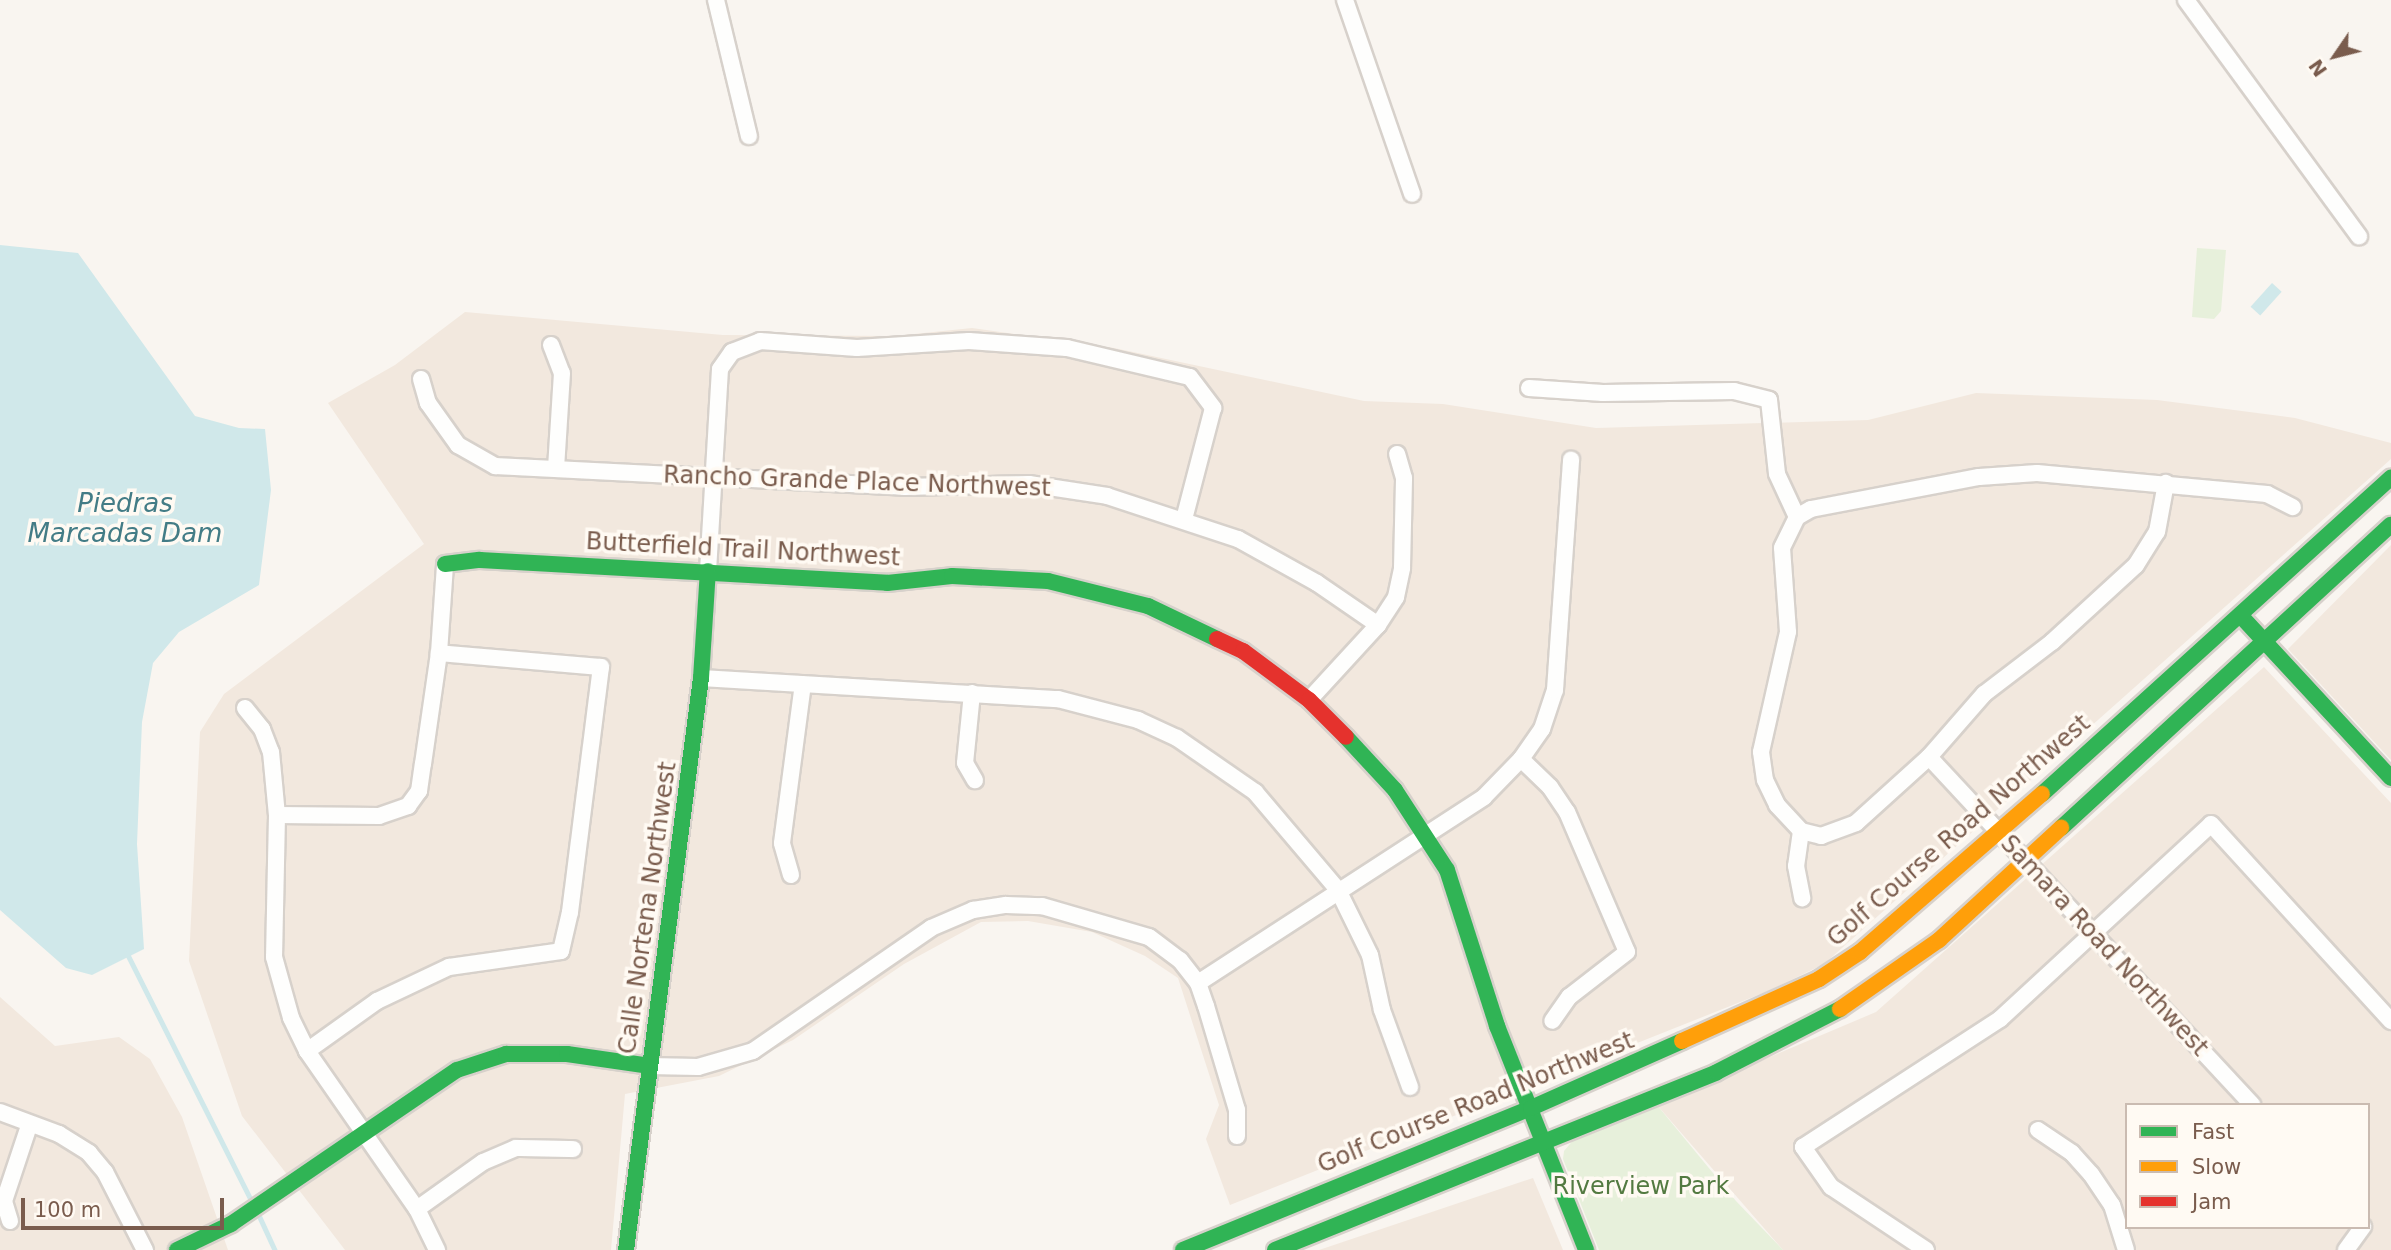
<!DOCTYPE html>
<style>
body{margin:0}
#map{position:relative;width:2391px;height:1250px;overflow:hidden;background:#f9f5f0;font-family:"DejaVu Sans",sans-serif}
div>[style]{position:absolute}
.residential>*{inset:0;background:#f2e8de}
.green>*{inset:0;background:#e7f0db}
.water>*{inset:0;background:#d0e8ea;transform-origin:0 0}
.stream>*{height:4.5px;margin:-2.25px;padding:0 2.25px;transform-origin:2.25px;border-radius:2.25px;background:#d0e8ea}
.roads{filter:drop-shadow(2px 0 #d7d1cb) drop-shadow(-2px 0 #d7d1cb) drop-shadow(0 2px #d7d1cb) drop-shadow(0 -2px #d7d1cb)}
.street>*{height:16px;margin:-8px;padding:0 8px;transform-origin:8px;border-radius:8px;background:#fefefd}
.fast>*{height:16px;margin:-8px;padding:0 8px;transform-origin:8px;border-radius:8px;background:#30b455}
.slow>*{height:16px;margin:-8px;padding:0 8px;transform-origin:8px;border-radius:8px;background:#ff9f0a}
.jam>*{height:16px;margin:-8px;padding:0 8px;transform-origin:8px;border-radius:8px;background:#e5322d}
span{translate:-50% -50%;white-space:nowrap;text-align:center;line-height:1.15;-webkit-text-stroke:7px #fffaf3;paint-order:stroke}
.street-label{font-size:24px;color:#7a5c4d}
.park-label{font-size:24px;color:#537a41}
.water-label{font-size:26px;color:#437c86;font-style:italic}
.legend{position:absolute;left:2125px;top:1103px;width:245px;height:126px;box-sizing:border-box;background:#fffaf3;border:2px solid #cabbb1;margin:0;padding:9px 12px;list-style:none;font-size:21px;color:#7a5c4d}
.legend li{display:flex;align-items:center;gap:14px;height:35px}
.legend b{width:35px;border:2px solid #cabbb1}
.north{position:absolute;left:2300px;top:21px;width:70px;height:70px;-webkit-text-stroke:5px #fffaf3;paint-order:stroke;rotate:235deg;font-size:19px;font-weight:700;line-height:28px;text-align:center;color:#7a5c4d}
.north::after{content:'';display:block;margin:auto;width:24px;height:32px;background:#7a5c4d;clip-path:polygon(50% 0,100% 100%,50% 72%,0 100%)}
.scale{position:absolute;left:21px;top:1198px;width:203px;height:32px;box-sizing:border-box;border:4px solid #7a5c4d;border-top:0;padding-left:9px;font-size:21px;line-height:24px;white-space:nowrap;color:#7a5c4d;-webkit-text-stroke:5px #fffaf3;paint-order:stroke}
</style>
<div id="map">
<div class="residential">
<i style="clip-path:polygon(465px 312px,723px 335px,895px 336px,972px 328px,1114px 348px,1364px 401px,1443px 404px,1596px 428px,1868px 420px,1976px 393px,2157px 400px,2295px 418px,2391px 443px,2391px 459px,1824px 964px,1768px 991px,1230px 1205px,1206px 1139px,1219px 1105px,1178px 978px,1145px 956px,1092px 932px,1028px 921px,981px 922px,904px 964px,793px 1040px,719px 1076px,625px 1094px,611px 1250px,345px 1250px,242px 1116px,189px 961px,200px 732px,224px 694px,424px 544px,328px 403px,395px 365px)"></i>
<i style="clip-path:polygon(2391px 545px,2391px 760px,2288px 649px)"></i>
<i style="clip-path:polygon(evenodd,2264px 667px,2391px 803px,2391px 1250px,1783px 1250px,1657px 1105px,1876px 1012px,2264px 667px,2127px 1105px,2368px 1105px,2368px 1227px,2127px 1227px,2127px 1105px)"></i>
<i style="clip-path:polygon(0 997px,55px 1046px,119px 1037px,150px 1059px,182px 1117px,228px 1250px,0 1250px)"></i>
<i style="clip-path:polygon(1533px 1178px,1563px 1250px,1319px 1250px)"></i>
</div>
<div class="green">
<i style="clip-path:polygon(2197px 248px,2226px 250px,2221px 311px,2214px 319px,2192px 317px)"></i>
<i style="clip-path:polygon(1657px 1105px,1736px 1201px,1783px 1250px,1599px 1250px,1563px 1159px,1564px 1151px,1575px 1138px)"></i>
</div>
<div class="water">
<i style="clip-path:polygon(0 245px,78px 253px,195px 416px,239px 428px,265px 429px,271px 490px,259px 585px,179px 632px,153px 663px,142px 722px,137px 844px,144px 949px,92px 975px,66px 968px,0 910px)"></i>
<i style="left:2272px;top:283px;width:13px;height:32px;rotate:42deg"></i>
</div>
<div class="stream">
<i style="left:127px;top:953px;width:278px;rotate:63.3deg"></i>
<i style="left:258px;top:1213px;width:41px;rotate:65.3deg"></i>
</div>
<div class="roads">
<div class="street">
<i style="left:716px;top:0;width:140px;rotate:76.4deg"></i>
<i style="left:1345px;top:0;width:205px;rotate:70.9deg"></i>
<i style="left:2186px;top:0;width:293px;rotate:53.8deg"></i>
<i style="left:551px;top:345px;width:30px;rotate:69deg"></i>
<i style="left:562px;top:373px;width:96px;rotate:93.6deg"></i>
<i style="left:421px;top:379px;width:25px;rotate:74deg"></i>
<i style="left:428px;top:403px;width:52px;rotate:54.5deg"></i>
<i style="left:458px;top:445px;width:43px;rotate:29.6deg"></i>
<i style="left:495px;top:466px;width:410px;rotate:2.9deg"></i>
<i style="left:904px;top:487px;width:125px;rotate:-1.4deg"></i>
<i style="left:1029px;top:484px;width:79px;rotate:8.7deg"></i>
<i style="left:1107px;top:496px;width:138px;rotate:18.2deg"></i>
<i style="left:1238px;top:539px;width:90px;rotate:29.1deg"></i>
<i style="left:1317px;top:583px;width:74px;rotate:34.5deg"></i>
<i style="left:1529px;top:388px;width:74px;rotate:3.9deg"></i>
<i style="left:1603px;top:393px;width:131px;rotate:-0.9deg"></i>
<i style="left:1734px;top:391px;width:36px;rotate:14deg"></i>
<i style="left:1769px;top:400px;width:74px;rotate:83.8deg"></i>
<i style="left:1777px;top:474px;width:47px;rotate:65.1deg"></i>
<i style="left:1797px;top:517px;width:34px;rotate:116deg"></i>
<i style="left:1782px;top:548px;width:84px;rotate:85.9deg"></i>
<i style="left:1788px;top:632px;width:123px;rotate:102.7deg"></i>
<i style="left:1761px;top:752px;width:28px;rotate:82deg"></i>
<i style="left:1765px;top:780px;width:28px;rotate:64deg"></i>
<i style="left:1777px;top:805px;width:35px;rotate:47deg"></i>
<i style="left:1801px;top:831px;width:35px;rotate:98deg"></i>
<i style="left:1796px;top:866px;width:33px;rotate:79deg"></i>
<i style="left:1797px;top:517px;width:16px;rotate:-30deg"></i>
<i style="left:1811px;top:509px;width:171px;rotate:-10.8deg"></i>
<i style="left:1979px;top:477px;width:58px;rotate:-3.9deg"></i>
<i style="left:2037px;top:473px;width:231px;rotate:5.2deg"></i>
<i style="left:2267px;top:494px;width:29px;rotate:27deg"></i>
<i style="left:708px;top:571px;width:202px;rotate:-86.6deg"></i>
<i style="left:720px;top:369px;width:21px;rotate:-55deg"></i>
<i style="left:732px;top:352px;width:30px;rotate:-21deg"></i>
<i style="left:760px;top:341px;width:97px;rotate:4.1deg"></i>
<i style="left:857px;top:348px;width:112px;rotate:-3.6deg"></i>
<i style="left:969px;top:341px;width:98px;rotate:4.1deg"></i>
<i style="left:1067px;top:348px;width:126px;rotate:13.3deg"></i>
<i style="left:1190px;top:377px;width:39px;rotate:53deg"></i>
<i style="left:1213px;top:408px;width:115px;rotate:104.6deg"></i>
<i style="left:701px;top:678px;width:358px;rotate:3.4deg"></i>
<i style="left:1058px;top:699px;width:83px;rotate:14.7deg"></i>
<i style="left:1138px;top:720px;width:43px;rotate:24.8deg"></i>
<i style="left:1177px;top:738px;width:95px;rotate:34.7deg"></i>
<i style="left:1255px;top:792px;width:128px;rotate:49.7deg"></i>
<i style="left:1338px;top:890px;width:72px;rotate:63.8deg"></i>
<i style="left:1370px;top:955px;width:56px;rotate:77.7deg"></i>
<i style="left:1382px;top:1010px;width:82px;rotate:70deg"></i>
<i style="left:972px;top:693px;width:70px;rotate:95.7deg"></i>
<i style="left:965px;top:763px;width:20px;rotate:60deg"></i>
<i style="left:1309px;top:700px;width:102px;rotate:-47.4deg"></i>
<i style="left:1378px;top:625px;width:33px;rotate:-57deg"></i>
<i style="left:1396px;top:597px;width:30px;rotate:-78deg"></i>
<i style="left:1402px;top:568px;width:90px;rotate:-88.7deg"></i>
<i style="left:1404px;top:478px;width:25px;rotate:-106deg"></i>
<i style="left:245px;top:708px;width:27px;rotate:51deg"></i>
<i style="left:262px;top:729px;width:25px;rotate:69deg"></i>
<i style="left:271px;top:752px;width:63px;rotate:84.6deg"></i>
<i style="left:277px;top:815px;width:142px;rotate:91.2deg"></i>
<i style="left:274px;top:957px;width:63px;rotate:74.4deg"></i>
<i style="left:291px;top:1018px;width:37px;rotate:64deg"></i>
<i style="left:307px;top:1051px;width:193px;rotate:55.2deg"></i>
<i style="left:417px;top:1209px;width:46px;rotate:64deg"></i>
<i style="left:1929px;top:757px;width:475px;rotate:47.1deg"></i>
<i style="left:1521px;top:759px;width:40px;rotate:44deg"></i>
<i style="left:1550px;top:787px;width:30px;rotate:56deg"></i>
<i style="left:1567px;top:812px;width:152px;rotate:66.8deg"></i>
<i style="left:1627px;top:952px;width:73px;rotate:142.2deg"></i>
<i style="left:1569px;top:997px;width:29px;rotate:125deg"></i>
<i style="left:277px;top:815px;width:102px;rotate:0.6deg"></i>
<i style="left:379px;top:816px;width:31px;rotate:-19deg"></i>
<i style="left:408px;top:806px;width:19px;rotate:-54deg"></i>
<i style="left:419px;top:791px;width:27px;rotate:-82deg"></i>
<i style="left:423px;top:764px;width:112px;rotate:-81.8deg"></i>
<i style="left:439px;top:653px;width:89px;rotate:-86.1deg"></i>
<i style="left:1801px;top:831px;width:21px;rotate:14deg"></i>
<i style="left:1821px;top:836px;width:37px;rotate:-20deg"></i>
<i style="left:1856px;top:823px;width:98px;rotate:-42.1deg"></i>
<i style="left:1929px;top:757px;width:84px;rotate:-48.9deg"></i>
<i style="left:1984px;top:694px;width:86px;rotate:-37.4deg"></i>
<i style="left:2052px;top:642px;width:114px;rotate:-42.5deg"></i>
<i style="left:2136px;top:565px;width:39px;rotate:-58deg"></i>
<i style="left:2157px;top:532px;width:50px;rotate:-79.6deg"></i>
<i style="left:791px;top:875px;width:33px;rotate:-106deg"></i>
<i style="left:782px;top:843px;width:160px;rotate:-82.5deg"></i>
<i style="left:1198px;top:983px;width:341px;rotate:-33deg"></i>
<i style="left:1484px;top:797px;width:53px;rotate:-45.8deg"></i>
<i style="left:1521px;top:759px;width:37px;rotate:-55deg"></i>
<i style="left:1542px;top:729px;width:41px;rotate:-71.6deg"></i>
<i style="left:1555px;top:690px;width:231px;rotate:-86deg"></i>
<i style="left:307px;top:1051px;width:86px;rotate:-35.5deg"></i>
<i style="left:377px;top:1001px;width:80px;rotate:-25.3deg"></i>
<i style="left:449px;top:967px;width:113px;rotate:-8.1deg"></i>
<i style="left:561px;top:951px;width:40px;rotate:-77deg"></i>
<i style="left:570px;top:912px;width:247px;rotate:-82.8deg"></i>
<i style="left:601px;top:667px;width:163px;rotate:-175.1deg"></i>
<i style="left:650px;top:1066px;width:48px;rotate:1.2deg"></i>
<i style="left:698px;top:1067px;width:57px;rotate:-16.2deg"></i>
<i style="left:753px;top:1051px;width:216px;rotate:-34.6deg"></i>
<i style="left:931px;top:928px;width:46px;rotate:-23.2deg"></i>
<i style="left:973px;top:910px;width:33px;rotate:-9deg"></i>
<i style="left:1006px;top:905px;width:36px;rotate:2deg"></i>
<i style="left:1042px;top:906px;width:111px;rotate:16.2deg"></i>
<i style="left:1149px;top:937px;width:39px;rotate:37deg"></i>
<i style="left:1180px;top:960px;width:29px;rotate:52deg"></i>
<i style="left:1198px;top:983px;width:24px;rotate:71deg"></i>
<i style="left:1206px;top:1006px;width:109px;rotate:73.4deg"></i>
<i style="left:1237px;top:1110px;width:26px;rotate:90deg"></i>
<i style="left:0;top:1112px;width:63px;rotate:20.4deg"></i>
<i style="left:59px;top:1134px;width:36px;rotate:32deg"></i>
<i style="left:89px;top:1153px;width:25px;rotate:50deg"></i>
<i style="left:105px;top:1172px;width:88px;rotate:62.9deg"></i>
<i style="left:2038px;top:1130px;width:41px;rotate:34.1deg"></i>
<i style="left:2072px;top:1153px;width:28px;rotate:48deg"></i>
<i style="left:2091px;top:1174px;width:37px;rotate:56deg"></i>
<i style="left:2112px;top:1205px;width:47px;rotate:72.7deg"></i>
<i style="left:417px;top:1209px;width:81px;rotate:-35.5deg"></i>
<i style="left:483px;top:1162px;width:36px;rotate:-23deg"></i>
<i style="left:516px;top:1148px;width:57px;rotate:1deg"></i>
<i style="left:10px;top:1221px;width:21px;rotate:-107deg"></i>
<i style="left:4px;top:1201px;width:79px;rotate:-71.6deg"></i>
<i style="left:1926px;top:1250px;width:114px;rotate:-146.4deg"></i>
<i style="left:1831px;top:1187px;width:49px;rotate:-125deg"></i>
<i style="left:1803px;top:1147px;width:235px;rotate:-33deg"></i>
<i style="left:2000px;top:1019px;width:287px;rotate:-42.7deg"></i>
<i style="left:2211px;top:824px;width:267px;rotate:47.6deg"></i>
<i style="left:2346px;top:1250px;width:29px;rotate:-54deg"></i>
</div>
<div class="fast">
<i style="left:445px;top:564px;width:35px;rotate:-7deg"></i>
<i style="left:480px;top:560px;width:408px;rotate:3.2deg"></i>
<i style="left:887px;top:583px;width:65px;rotate:-6.1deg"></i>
<i style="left:952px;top:576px;width:96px;rotate:3deg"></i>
<i style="left:1048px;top:581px;width:103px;rotate:14deg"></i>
<i style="left:1148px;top:606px;width:76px;rotate:25.6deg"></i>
<i style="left:2240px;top:615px;width:222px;rotate:47.2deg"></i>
<i style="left:1346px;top:737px;width:72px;rotate:47.2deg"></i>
<i style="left:1395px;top:790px;width:95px;rotate:57deg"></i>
<i style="left:1447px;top:870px;width:164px;rotate:72.2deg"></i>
<i style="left:1497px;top:1026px;width:241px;rotate:68.3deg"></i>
<i style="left:2042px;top:794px;width:471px;rotate:-42.2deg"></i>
<i style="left:2061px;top:828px;width:448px;rotate:-42.6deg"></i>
<i style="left:177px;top:1250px;width:60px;rotate:-25.7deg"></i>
<i style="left:231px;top:1224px;width:273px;rotate:-34.3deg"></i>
<i style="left:457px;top:1070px;width:52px;rotate:-18.1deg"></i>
<i style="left:506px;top:1054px;width:61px"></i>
<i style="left:567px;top:1054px;width:84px;rotate:8.2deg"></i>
<i style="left:626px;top:1250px;width:577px;rotate:-82.53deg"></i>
<i style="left:701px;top:678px;width:107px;rotate:-86.3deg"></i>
<i style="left:1183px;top:1250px;width:376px;rotate:-22.2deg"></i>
<i style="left:1531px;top:1108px;width:165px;rotate:-23.9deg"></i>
<i style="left:1275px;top:1250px;width:476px;rotate:-21.9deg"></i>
<i style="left:1717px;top:1072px;width:138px;rotate:-27.1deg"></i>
</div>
<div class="slow">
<i style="left:1840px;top:1009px;width:121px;rotate:-34.9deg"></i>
<i style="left:1939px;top:940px;width:166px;rotate:-42.6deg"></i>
<i style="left:1682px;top:1041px;width:150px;rotate:-24.3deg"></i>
<i style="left:1819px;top:979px;width:49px;rotate:-33.4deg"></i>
<i style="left:1860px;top:952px;width:241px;rotate:-41deg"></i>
</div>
<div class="jam">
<i style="left:1217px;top:639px;width:29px;rotate:25deg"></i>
<i style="left:1243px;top:651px;width:82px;rotate:36.6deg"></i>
<i style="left:1309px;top:700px;width:52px;rotate:45deg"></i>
</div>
</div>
<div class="street-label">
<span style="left:857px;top:482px;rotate:2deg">Rancho Grande Place Northwest</span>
<span style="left:743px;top:550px;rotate:3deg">Butterfield Trail Northwest</span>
<span style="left:1959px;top:831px;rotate:-41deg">Golf Course Road Northwest</span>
<span style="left:648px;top:908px;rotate:-82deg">Calle Nortena Northwest</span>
<span style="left:2104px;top:946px;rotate:47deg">Samara Road Northwest</span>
<span style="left:1476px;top:1103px;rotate:-22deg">Golf Course Road Northwest</span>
</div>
<div class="park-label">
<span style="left:1641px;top:1187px">Riverview Park</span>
</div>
<div class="water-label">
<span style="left:125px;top:519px">Piedras<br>Marcadas Dam</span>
</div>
<ul class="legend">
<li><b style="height:9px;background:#30b455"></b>Fast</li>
<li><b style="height:9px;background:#ff9f0a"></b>Slow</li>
<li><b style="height:9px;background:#e5322d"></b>Jam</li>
</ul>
<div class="north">N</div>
<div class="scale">100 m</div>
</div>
